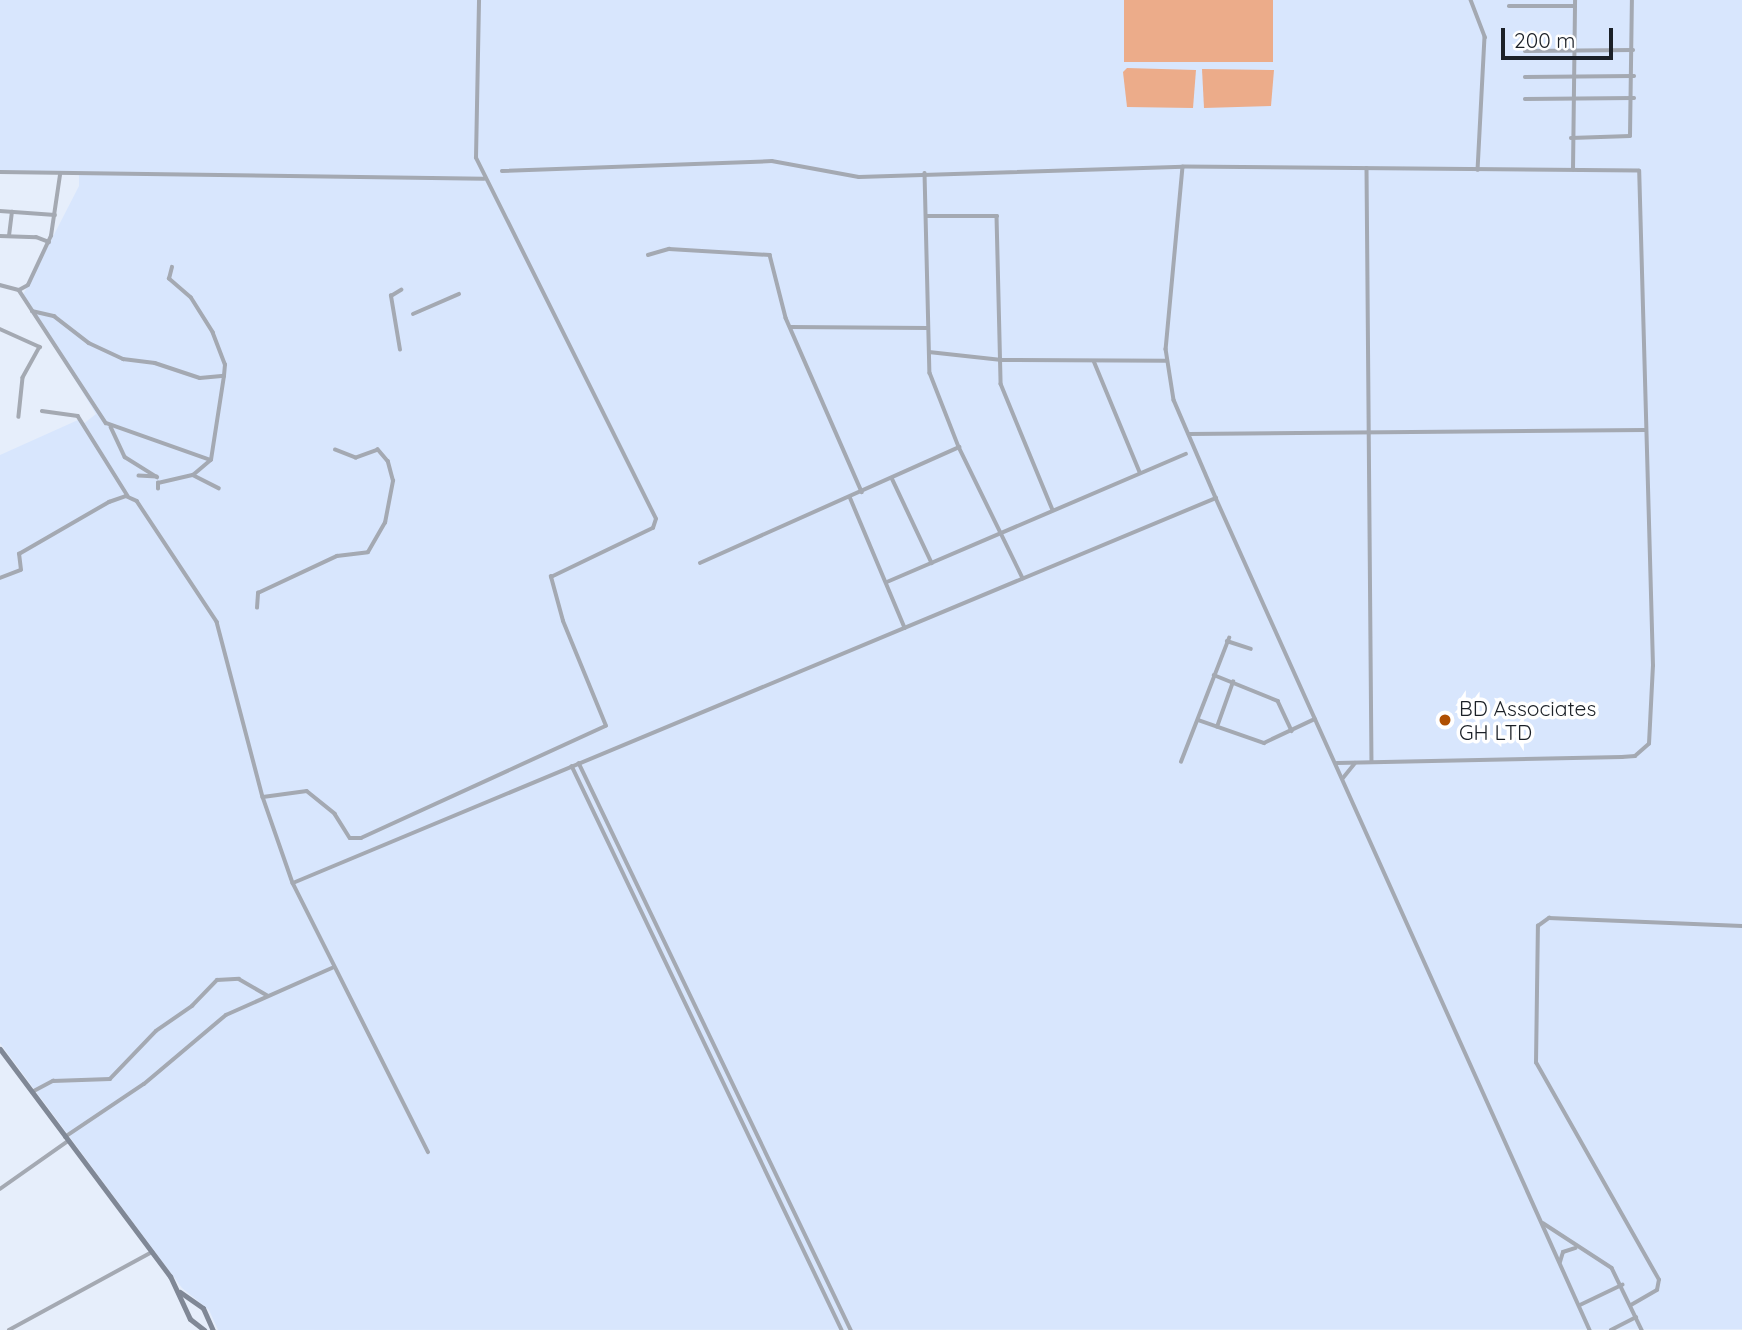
<!DOCTYPE html>
<style>
body{margin:0}
#map{position:relative;width:1742px;height:1330px;overflow:hidden;background:#e6eefb;font-family:Quicksand,sans-serif}
div>[style]{position:absolute}
.built>*{inset:0;background:#d8e6fd}
.water>*{inset:0;background:#ecac8a;transform-origin:0 0}
.street>*{height:3.5px;margin:-1.75px;padding:0 1.75px;transform-origin:1.75px;border-radius:1.75px;background:#a4a9b2}
.secondary>*{height:5px;margin:-2.5px;padding:0 2.5px;transform-origin:2.5px;border-radius:2.5px;background:#808896}
.dots>*{width:19px;height:19px;translate:-50% -50%;box-sizing:border-box;border:4px solid #fff;border-radius:50%}
span{translate:-50% -50%;white-space:nowrap;text-align:center;line-height:1.15;-webkit-text-stroke:7px #fff;paint-order:stroke}
.poi-label{font-size:21px;color:#1b2027}
.left{translate:0 -50%;text-align:left}
.scale{position:absolute;left:1501px;top:28px;width:112px;height:32px;box-sizing:border-box;border:4px solid #1b2027;border-top:0;padding-left:9px;font-size:21px;line-height:24px;white-space:nowrap;color:#1b2027;-webkit-text-stroke:5px #fff;paint-order:stroke}
</style>
<div id="map">
<div class="built">
<i style="clip-path:polygon(0 0,1742px 0,1742px 1329px,218px 1330px,209px 1310px,182px 1288px,0 1043px,0 455px,78px 420px,82px 425px,96px 414px,23px 295px,79px 186px,79px 174px,0 173px)"></i>
</div>
<div class="water">
<i style="left:1124px;top:0;width:149px;height:62px"></i>
<i style="clip-path:polygon(1127px 68px,1196px 70px,1193px 108px,1127px 107px,1123px 72px)"></i>
<i style="clip-path:polygon(1202px 69px,1274px 70px,1271px 106px,1204px 108px)"></i>
</div>
<div class="street">
<i style="left:1471px;top:0;width:40px;rotate:69deg"></i>
<i style="left:1485px;top:37px;width:133px;rotate:93deg"></i>
<i style="left:1509px;top:6px;width:66px"></i>
<i style="left:1525px;top:51px;width:108px;rotate:-0.5deg"></i>
<i style="left:1525px;top:77px;width:109px;rotate:-0.5deg"></i>
<i style="left:1525px;top:99px;width:109px;rotate:-0.5deg"></i>
<i style="left:1571px;top:138px;width:59px;rotate:-1.9deg"></i>
<i style="left:1630px;top:136px;width:136px;rotate:-89.2deg"></i>
<i style="left:1367px;top:168px;width:593px;rotate:89.52deg"></i>
<i style="left:1573px;top:170px;width:170px;rotate:-89.3deg"></i>
<i style="left:502px;top:171px;width:270px;rotate:-2.1deg"></i>
<i style="left:772px;top:161px;width:88px;rotate:10.4deg"></i>
<i style="left:859px;top:177px;width:324px;rotate:-1.8deg"></i>
<i style="left:0;top:172px;width:484px;rotate:0.8deg"></i>
<i style="left:925px;top:173px;width:200px;rotate:88.6deg"></i>
<i style="left:930px;top:373px;width:79px;rotate:68.6deg"></i>
<i style="left:959px;top:447px;width:146px;rotate:64deg"></i>
<i style="left:0;top:211px;width:55px;rotate:4.2deg"></i>
<i style="left:927px;top:216px;width:70px"></i>
<i style="left:997px;top:216px;width:168px;rotate:88.6deg"></i>
<i style="left:1001px;top:384px;width:136px;rotate:67.6deg"></i>
<i style="left:0;top:236px;width:36px;rotate:2deg"></i>
<i style="left:36px;top:237px;width:14px;rotate:21deg"></i>
<i style="left:9px;top:236px;width:24px;rotate:-83deg"></i>
<i style="left:648px;top:255px;width:22px;rotate:-16deg"></i>
<i style="left:669px;top:249px;width:101px;rotate:3.4deg"></i>
<i style="left:770px;top:255px;width:65px;rotate:75.7deg"></i>
<i style="left:786px;top:318px;width:190px;rotate:66.4deg"></i>
<i style="left:0;top:285px;width:20px;rotate:15deg"></i>
<i style="left:19px;top:290px;width:10px;rotate:-29deg"></i>
<i style="left:28px;top:285px;width:54px;rotate:-64.9deg"></i>
<i style="left:51px;top:236px;width:62px;rotate:-81.6deg"></i>
<i style="left:19px;top:290px;width:159px;rotate:56.8deg"></i>
<i style="left:106px;top:423px;width:111px;rotate:19.4deg"></i>
<i style="left:32px;top:311px;width:23px;rotate:13deg"></i>
<i style="left:54px;top:316px;width:44px;rotate:37.6deg"></i>
<i style="left:89px;top:343px;width:38px;rotate:25deg"></i>
<i style="left:123px;top:359px;width:32px;rotate:7deg"></i>
<i style="left:155px;top:363px;width:47px;rotate:18.4deg"></i>
<i style="left:200px;top:378px;width:24px;rotate:-5deg"></i>
<i style="left:224px;top:376px;width:11px;rotate:-85deg"></i>
<i style="left:225px;top:365px;width:34px;rotate:-111deg"></i>
<i style="left:213px;top:333px;width:41px;rotate:-122.2deg"></i>
<i style="left:191px;top:298px;width:29px;rotate:-139deg"></i>
<i style="left:169px;top:279px;width:12px;rotate:-76deg"></i>
<i style="left:413px;top:314px;width:50px;rotate:-23.5deg"></i>
<i style="left:790px;top:327px;width:138px;rotate:0.4deg"></i>
<i style="left:0;top:329px;width:44px;rotate:24.2deg"></i>
<i style="left:40px;top:347px;width:35px;rotate:119deg"></i>
<i style="left:23px;top:378px;width:39px;rotate:96deg"></i>
<i style="left:400px;top:350px;width:55px;rotate:-99.5deg"></i>
<i style="left:391px;top:296px;width:12px;rotate:-31deg"></i>
<i style="left:929px;top:352px;width:73px;rotate:6.3deg"></i>
<i style="left:1002px;top:360px;width:165px;rotate:0.3deg"></i>
<i style="left:1094px;top:361px;width:120px;rotate:67.5deg"></i>
<i style="left:42px;top:411px;width:36px;rotate:8deg"></i>
<i style="left:78px;top:416px;width:94px;rotate:58deg"></i>
<i style="left:111px;top:427px;width:33px;rotate:65deg"></i>
<i style="left:125px;top:457px;width:38px;rotate:32deg"></i>
<i style="left:157px;top:477px;width:18px;rotate:-177deg"></i>
<i style="left:1189px;top:434px;width:456px;rotate:-0.5deg"></i>
<i style="left:193px;top:475px;width:29px;rotate:27deg"></i>
<i style="left:892px;top:478px;width:94px;rotate:64.8deg"></i>
<i style="left:158px;top:489px;width:6px;rotate:-90deg"></i>
<i style="left:158px;top:483px;width:36px;rotate:-13deg"></i>
<i style="left:193px;top:475px;width:23px;rotate:-40deg"></i>
<i style="left:211px;top:460px;width:85px;rotate:-81.2deg"></i>
<i style="left:850px;top:497px;width:142px;rotate:67.2deg"></i>
<i style="left:700px;top:563px;width:284px;rotate:-24.1deg"></i>
<i style="left:0;top:578px;width:22px;rotate:-21deg"></i>
<i style="left:21px;top:570px;width:16px;rotate:-97deg"></i>
<i style="left:19px;top:554px;width:104px;rotate:-30deg"></i>
<i style="left:109px;top:502px;width:18px;rotate:-19deg"></i>
<i style="left:126px;top:496px;width:12px;rotate:24deg"></i>
<i style="left:137px;top:501px;width:145px;rotate:56.5deg"></i>
<i style="left:217px;top:622px;width:181px;rotate:75.3deg"></i>
<i style="left:263px;top:797px;width:91px;rotate:70.8deg"></i>
<i style="left:293px;top:883px;width:301px;rotate:63.3deg"></i>
<i style="left:887px;top:582px;width:325px;rotate:-23.2deg"></i>
<i style="left:257px;top:608px;width:15px;rotate:-86deg"></i>
<i style="left:258px;top:593px;width:87px;rotate:-25.1deg"></i>
<i style="left:337px;top:556px;width:31px;rotate:-7deg"></i>
<i style="left:368px;top:552px;width:34px;rotate:-60deg"></i>
<i style="left:385px;top:523px;width:43px;rotate:-79.2deg"></i>
<i style="left:393px;top:481px;width:20px;rotate:-105deg"></i>
<i style="left:388px;top:462px;width:16px;rotate:-130deg"></i>
<i style="left:378px;top:450px;width:23px;rotate:160deg"></i>
<i style="left:356px;top:458px;width:22px;rotate:-159deg"></i>
<i style="left:1227px;top:641px;width:25px;rotate:18deg"></i>
<i style="left:1214px;top:675px;width:69px;rotate:22.1deg"></i>
<i style="left:1278px;top:701px;width:33px;rotate:65deg"></i>
<i style="left:1198px;top:720px;width:70px;rotate:19.2deg"></i>
<i style="left:1264px;top:743px;width:56px;rotate:-25.2deg"></i>
<i style="left:1217px;top:727px;width:48px;rotate:-70.4deg"></i>
<i style="left:1181px;top:762px;width:133px;rotate:-68.8deg"></i>
<i style="left:579px;top:763px;width:629px;rotate:64.37deg"></i>
<i style="left:1337px;top:763px;width:285px;rotate:-1.2deg"></i>
<i style="left:1622px;top:757px;width:13px;rotate:-4deg"></i>
<i style="left:1635px;top:756px;width:18px;rotate:-41deg"></i>
<i style="left:1649px;top:744px;width:78px;rotate:-87.1deg"></i>
<i style="left:1653px;top:666px;width:495px;rotate:-91.6deg"></i>
<i style="left:1639px;top:171px;width:456px;rotate:-179.5deg"></i>
<i style="left:1183px;top:167px;width:183px;rotate:95.3deg"></i>
<i style="left:1166px;top:349px;width:52px;rotate:81.1deg"></i>
<i style="left:1174px;top:400px;width:107px;rotate:66.8deg"></i>
<i style="left:1216px;top:498px;width:912px;rotate:65.8deg"></i>
<i style="left:572px;top:766px;width:625px;rotate:64.42deg"></i>
<i style="left:1343px;top:778px;width:19px;rotate:-51deg"></i>
<i style="left:263px;top:797px;width:44px;rotate:-7.8deg"></i>
<i style="left:307px;top:791px;width:36px;rotate:39deg"></i>
<i style="left:335px;top:814px;width:28px;rotate:58deg"></i>
<i style="left:350px;top:838px;width:11px"></i>
<i style="left:361px;top:838px;width:269px;rotate:-24.6deg"></i>
<i style="left:606px;top:726px;width:113px;rotate:-112.3deg"></i>
<i style="left:563px;top:621px;width:46px;rotate:-105.3deg"></i>
<i style="left:551px;top:577px;width:113px;rotate:-25.7deg"></i>
<i style="left:653px;top:528px;width:9px;rotate:-72deg"></i>
<i style="left:656px;top:519px;width:403px;rotate:-116.5deg"></i>
<i style="left:476px;top:158px;width:158px;rotate:-88.9deg"></i>
<i style="left:293px;top:883px;width:1000px;rotate:-22.64deg"></i>
<i style="left:32px;top:1092px;width:24px;rotate:-28deg"></i>
<i style="left:53px;top:1081px;width:57px;rotate:-2deg"></i>
<i style="left:110px;top:1079px;width:66px;rotate:-46.2deg"></i>
<i style="left:156px;top:1031px;width:44px;rotate:-34.8deg"></i>
<i style="left:192px;top:1006px;width:36px;rotate:-46deg"></i>
<i style="left:217px;top:980px;width:22px;rotate:-3deg"></i>
<i style="left:239px;top:979px;width:32px;rotate:30deg"></i>
<i style="left:65px;top:1137px;width:95px;rotate:-33.9deg"></i>
<i style="left:144px;top:1084px;width:107px;rotate:-40.1deg"></i>
<i style="left:226px;top:1015px;width:116px;rotate:-23.9deg"></i>
<i style="left:0;top:1189px;width:83px;rotate:-35.2deg"></i>
<i style="left:1543px;top:1223px;width:82px;rotate:33.1deg"></i>
<i style="left:1612px;top:1268px;width:69px;rotate:64.2deg"></i>
<i style="left:1560px;top:1262px;width:10px;rotate:-73deg"></i>
<i style="left:1563px;top:1252px;width:13px;rotate:-18deg"></i>
<i style="left:1580px;top:1305px;width:47px;rotate:-25.5deg"></i>
<i style="left:1631px;top:1305px;width:30px;rotate:-30deg"></i>
<i style="left:1657px;top:1290px;width:10px;rotate:-79deg"></i>
<i style="left:1659px;top:1280px;width:249px;rotate:-119.5deg"></i>
<i style="left:1536px;top:1063px;width:137px;rotate:-89.2deg"></i>
<i style="left:1538px;top:926px;width:14px;rotate:-36deg"></i>
<i style="left:1549px;top:918px;width:193px;rotate:2.4deg"></i>
<i style="left:9px;top:1330px;width:163px;rotate:-28.6deg"></i>
<i style="left:1611px;top:1330px;width:28px;rotate:-27deg"></i>
</div>
<div class="secondary">
<i style="left:0;top:1049px;width:284px;rotate:53.2deg"></i>
<i style="left:170px;top:1276px;width:47px;rotate:65.1deg"></i>
<i style="left:190px;top:1319px;width:18px;rotate:38deg"></i>
<i style="left:180px;top:1292px;width:28px;rotate:35deg"></i>
<i style="left:203px;top:1308px;width:24px;rotate:66deg"></i>
</div>
<div class="dots">
<i style="left:1445px;top:720px;background:#af4f02"></i>
</div>
<div class="poi-label">
<span class="left" style="left:1459px;top:720px">BD Associates<br>GH LTD</span>
</div>
<div class="scale">200 m</div>
</div>
